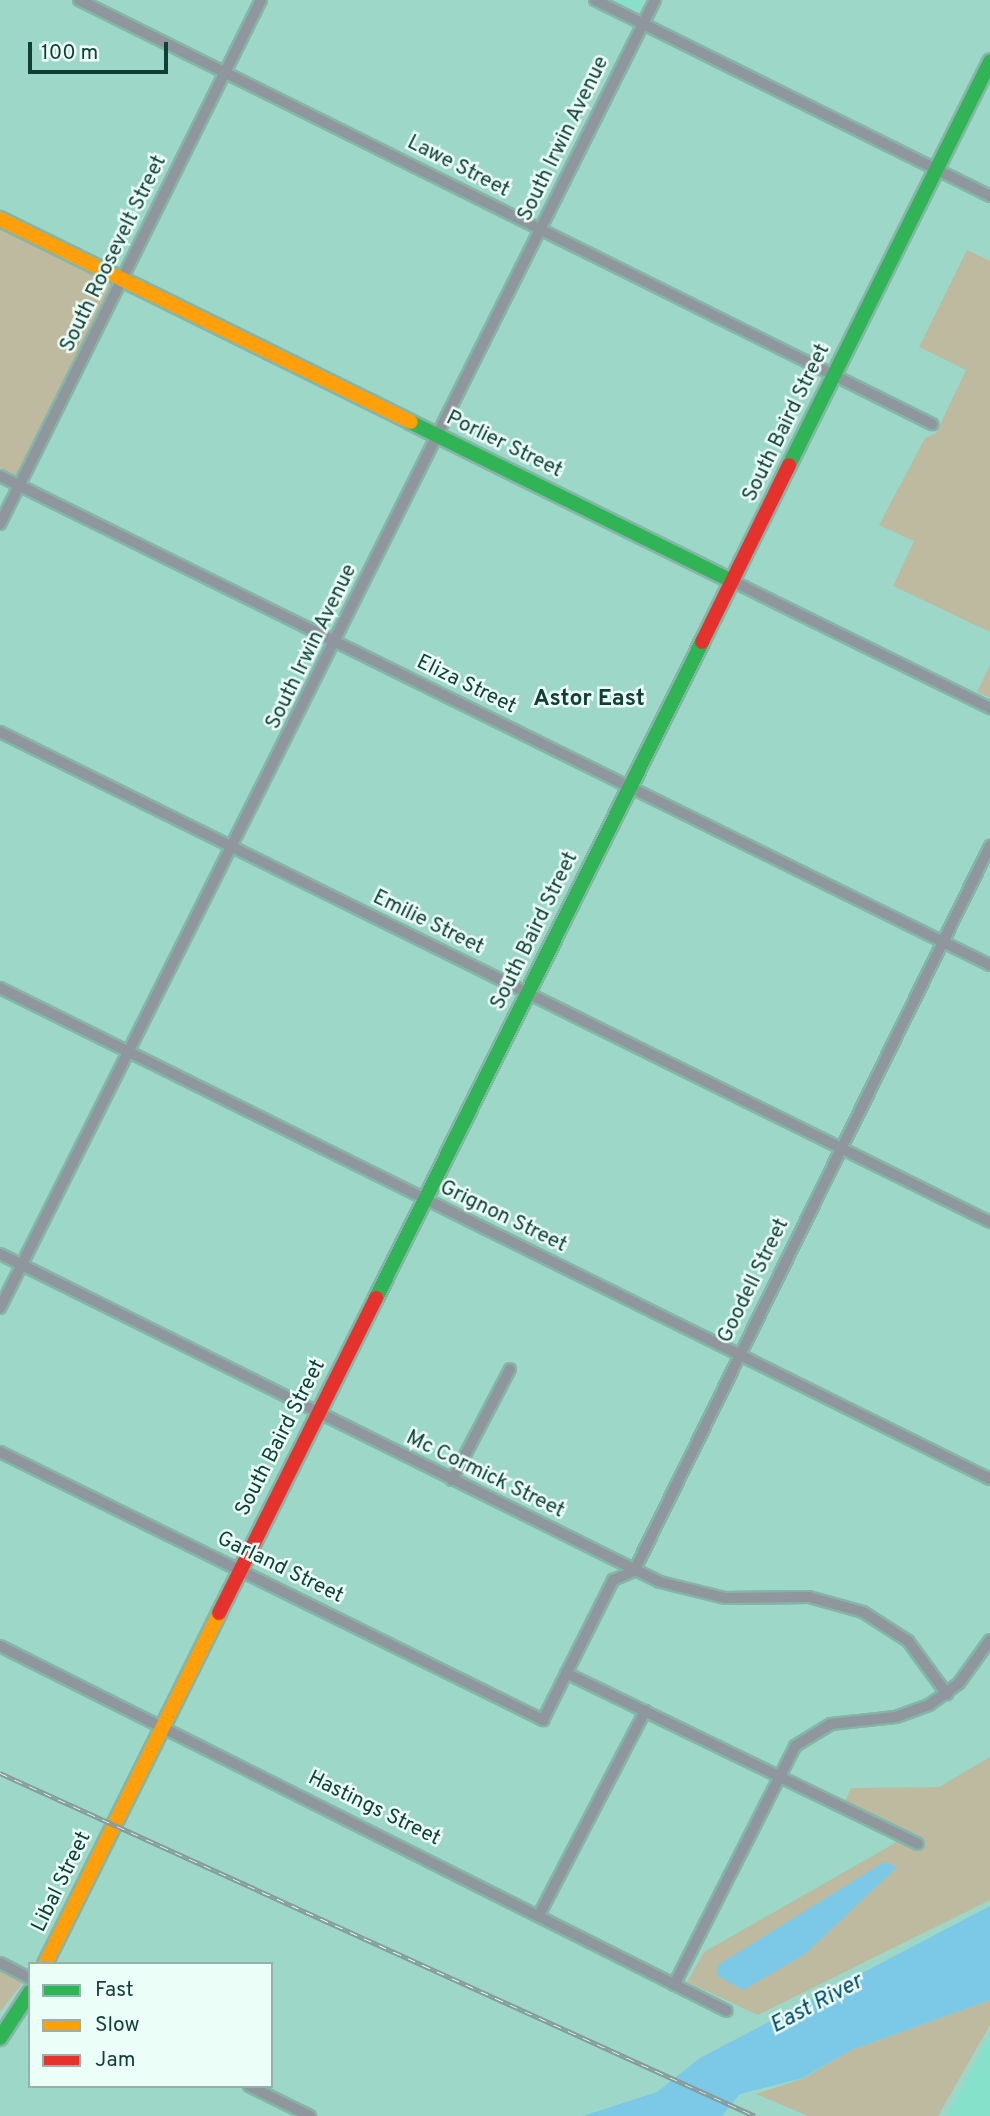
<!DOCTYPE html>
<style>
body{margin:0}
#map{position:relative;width:990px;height:2116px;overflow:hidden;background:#9dd7c8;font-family:Overpass,sans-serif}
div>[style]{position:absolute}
.built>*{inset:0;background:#85e1ca}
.green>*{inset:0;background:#bdbaa0}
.water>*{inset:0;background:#7cc9e7}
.roads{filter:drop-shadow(2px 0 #85b5a8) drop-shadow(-2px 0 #85b5a8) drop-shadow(0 2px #85b5a8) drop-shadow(0 -2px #85b5a8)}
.street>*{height:10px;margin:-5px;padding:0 5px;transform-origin:5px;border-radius:5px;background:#8f969d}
.fast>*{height:14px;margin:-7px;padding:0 7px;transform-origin:7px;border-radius:7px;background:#30b455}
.slow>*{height:14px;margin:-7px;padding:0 7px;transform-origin:7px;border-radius:7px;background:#ff9f0a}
.jam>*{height:14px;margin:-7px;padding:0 7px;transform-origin:7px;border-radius:7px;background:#e5322d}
.rail>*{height:5px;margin-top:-2.5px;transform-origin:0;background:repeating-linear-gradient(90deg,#ebfef8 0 8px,#859c9b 0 16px);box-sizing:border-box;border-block:2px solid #859c9b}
span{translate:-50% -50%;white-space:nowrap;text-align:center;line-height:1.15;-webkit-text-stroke:5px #ebfef8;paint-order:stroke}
.street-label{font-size:21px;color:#103f35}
.neighbourhood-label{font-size:23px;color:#103f35;font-weight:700}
.water-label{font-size:23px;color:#004969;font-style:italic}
.legend{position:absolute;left:28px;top:1962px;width:245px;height:126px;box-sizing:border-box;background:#ebfef8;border:2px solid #93b2aa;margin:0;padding:9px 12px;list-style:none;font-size:21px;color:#103f35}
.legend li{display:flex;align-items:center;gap:14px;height:35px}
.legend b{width:35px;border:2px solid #93b2aa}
.scale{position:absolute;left:28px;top:42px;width:140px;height:32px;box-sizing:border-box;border:4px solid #103f35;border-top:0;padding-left:9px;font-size:21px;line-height:24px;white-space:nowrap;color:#103f35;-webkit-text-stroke:5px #ebfef8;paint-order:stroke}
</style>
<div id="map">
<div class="built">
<i style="clip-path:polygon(609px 0,645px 0,636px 10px)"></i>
<i style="clip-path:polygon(990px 2035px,990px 2116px,947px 2116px,989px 2036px)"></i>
</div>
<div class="green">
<i style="clip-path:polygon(0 228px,114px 284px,18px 477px,0 468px)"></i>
<i style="clip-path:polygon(967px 250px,990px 261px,990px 632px,893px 586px,914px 541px,879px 525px,925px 438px,936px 433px,966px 370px,919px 347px)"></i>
<i style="clip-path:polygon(990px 665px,990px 698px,977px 692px)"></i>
<i style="clip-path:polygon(990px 1757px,990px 1900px,758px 2015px,687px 1982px,704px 1952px,895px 1843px,903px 1828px,845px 1801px,851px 1788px,939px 1787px)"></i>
<i style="clip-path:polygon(0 1969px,24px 1981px,0 2012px)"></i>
<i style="clip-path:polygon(990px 2000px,990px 2025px,938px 2116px,808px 2116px,756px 2094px,804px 2078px,851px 2050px)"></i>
</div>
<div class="water">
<i style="clip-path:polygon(884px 1862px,897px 1867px,805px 1954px,743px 1990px,716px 1975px,718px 1965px)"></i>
<i style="clip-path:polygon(990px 1906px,990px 2000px,851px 2050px,803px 2078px,740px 2094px,722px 2116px,583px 2116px,657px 2092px,700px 2058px)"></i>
</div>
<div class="roads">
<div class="street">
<i style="left:79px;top:0;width:953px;rotate:26.43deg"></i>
<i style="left:595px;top:0;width:441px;rotate:26.4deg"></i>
<i style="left:0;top:476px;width:1104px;rotate:26.29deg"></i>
<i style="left:0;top:524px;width:585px;rotate:-63.52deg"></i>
<i style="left:732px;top:581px;width:288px;rotate:26.2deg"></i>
<i style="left:0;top:732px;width:1105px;rotate:26.33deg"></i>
<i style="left:0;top:988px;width:1105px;rotate:26.38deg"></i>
<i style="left:0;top:1254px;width:737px;rotate:26.43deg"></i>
<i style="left:660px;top:1582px;width:67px;rotate:13.8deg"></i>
<i style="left:725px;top:1598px;width:84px;rotate:-0.7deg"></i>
<i style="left:809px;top:1597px;width:56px;rotate:15.5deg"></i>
<i style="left:863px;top:1612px;width:54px;rotate:32.8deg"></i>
<i style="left:908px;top:1641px;width:66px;rotate:53.7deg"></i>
<i style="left:0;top:1308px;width:1463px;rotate:-63.4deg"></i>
<i style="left:0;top:1452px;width:606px;rotate:26.27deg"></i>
<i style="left:543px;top:1720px;width:157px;rotate:-63.4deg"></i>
<i style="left:613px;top:1580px;width:23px;rotate:-23deg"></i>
<i style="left:634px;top:1571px;width:808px;rotate:-63.85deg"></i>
<i style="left:452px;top:1480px;width:125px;rotate:-62.4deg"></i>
<i style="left:0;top:1646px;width:813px;rotate:26.66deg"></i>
<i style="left:566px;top:1673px;width:391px;rotate:25.9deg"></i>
<i style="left:540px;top:1913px;width:228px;rotate:-62.5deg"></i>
<i style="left:0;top:1963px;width:34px;rotate:27deg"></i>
<i style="left:674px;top:1985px;width:268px;rotate:-63.1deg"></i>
<i style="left:795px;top:1746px;width:42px;rotate:-31.4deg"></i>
<i style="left:831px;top:1724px;width:65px;rotate:-6.1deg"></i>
<i style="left:896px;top:1717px;width:35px;rotate:-20deg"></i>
<i style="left:929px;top:1705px;width:37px;rotate:-36deg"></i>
<i style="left:959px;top:1683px;width:53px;rotate:-54.2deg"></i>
<i style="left:249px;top:2086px;width:68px;rotate:26.2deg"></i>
</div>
<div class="fast">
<i style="left:410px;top:422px;width:359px;rotate:26.3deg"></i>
<i style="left:789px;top:465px;width:451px;rotate:-63.5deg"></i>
<i style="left:376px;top:1298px;width:733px;rotate:-63.57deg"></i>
<i style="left:0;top:2038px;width:55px;rotate:-56.9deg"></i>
</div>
<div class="slow">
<i style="left:0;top:219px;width:458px;rotate:26.3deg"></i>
<i style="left:45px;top:1964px;width:392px;rotate:-63.6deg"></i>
</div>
<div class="jam">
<i style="left:702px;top:642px;width:197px;rotate:-63.8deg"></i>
<i style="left:219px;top:1613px;width:352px;rotate:-63.5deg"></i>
</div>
</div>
<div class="rail">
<i style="left:0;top:1773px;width:829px;rotate:24.43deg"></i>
</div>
<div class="street-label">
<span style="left:564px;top:139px;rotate:-64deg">South Irwin Avenue</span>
<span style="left:458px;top:167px;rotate:27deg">Lawe Street</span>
<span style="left:114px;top:254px;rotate:-64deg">South Roosevelt Street</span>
<span style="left:787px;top:423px;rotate:-64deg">South Baird Street</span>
<span style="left:504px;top:445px;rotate:26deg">Porlier Street</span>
<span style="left:312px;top:647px;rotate:-64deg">South Irwin Avenue</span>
<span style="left:466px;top:685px;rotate:26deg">Eliza Street</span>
<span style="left:428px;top:923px;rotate:26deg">Emilie Street</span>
<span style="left:535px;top:931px;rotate:-64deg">South Baird Street</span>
<span style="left:503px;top:1217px;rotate:26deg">Grignon Street</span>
<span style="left:754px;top:1281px;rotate:-64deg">Goodell Street</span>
<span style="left:281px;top:1438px;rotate:-63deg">South Baird Street</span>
<span style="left:485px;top:1475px;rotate:26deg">Mc Cormick Street</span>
<span style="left:280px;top:1568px;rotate:26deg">Garland Street</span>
<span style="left:374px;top:1809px;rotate:26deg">Hastings Street</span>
<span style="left:62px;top:1882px;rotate:-64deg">Libal Street</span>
</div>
<div class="neighbourhood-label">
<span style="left:589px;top:700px">Astor East</span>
</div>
<div class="water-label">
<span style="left:817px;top:2005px;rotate:-28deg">East River</span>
</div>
<ul class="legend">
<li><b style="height:9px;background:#30b455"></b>Fast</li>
<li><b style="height:9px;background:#ff9f0a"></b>Slow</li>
<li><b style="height:9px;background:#e5322d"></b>Jam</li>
</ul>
<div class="scale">100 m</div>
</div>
